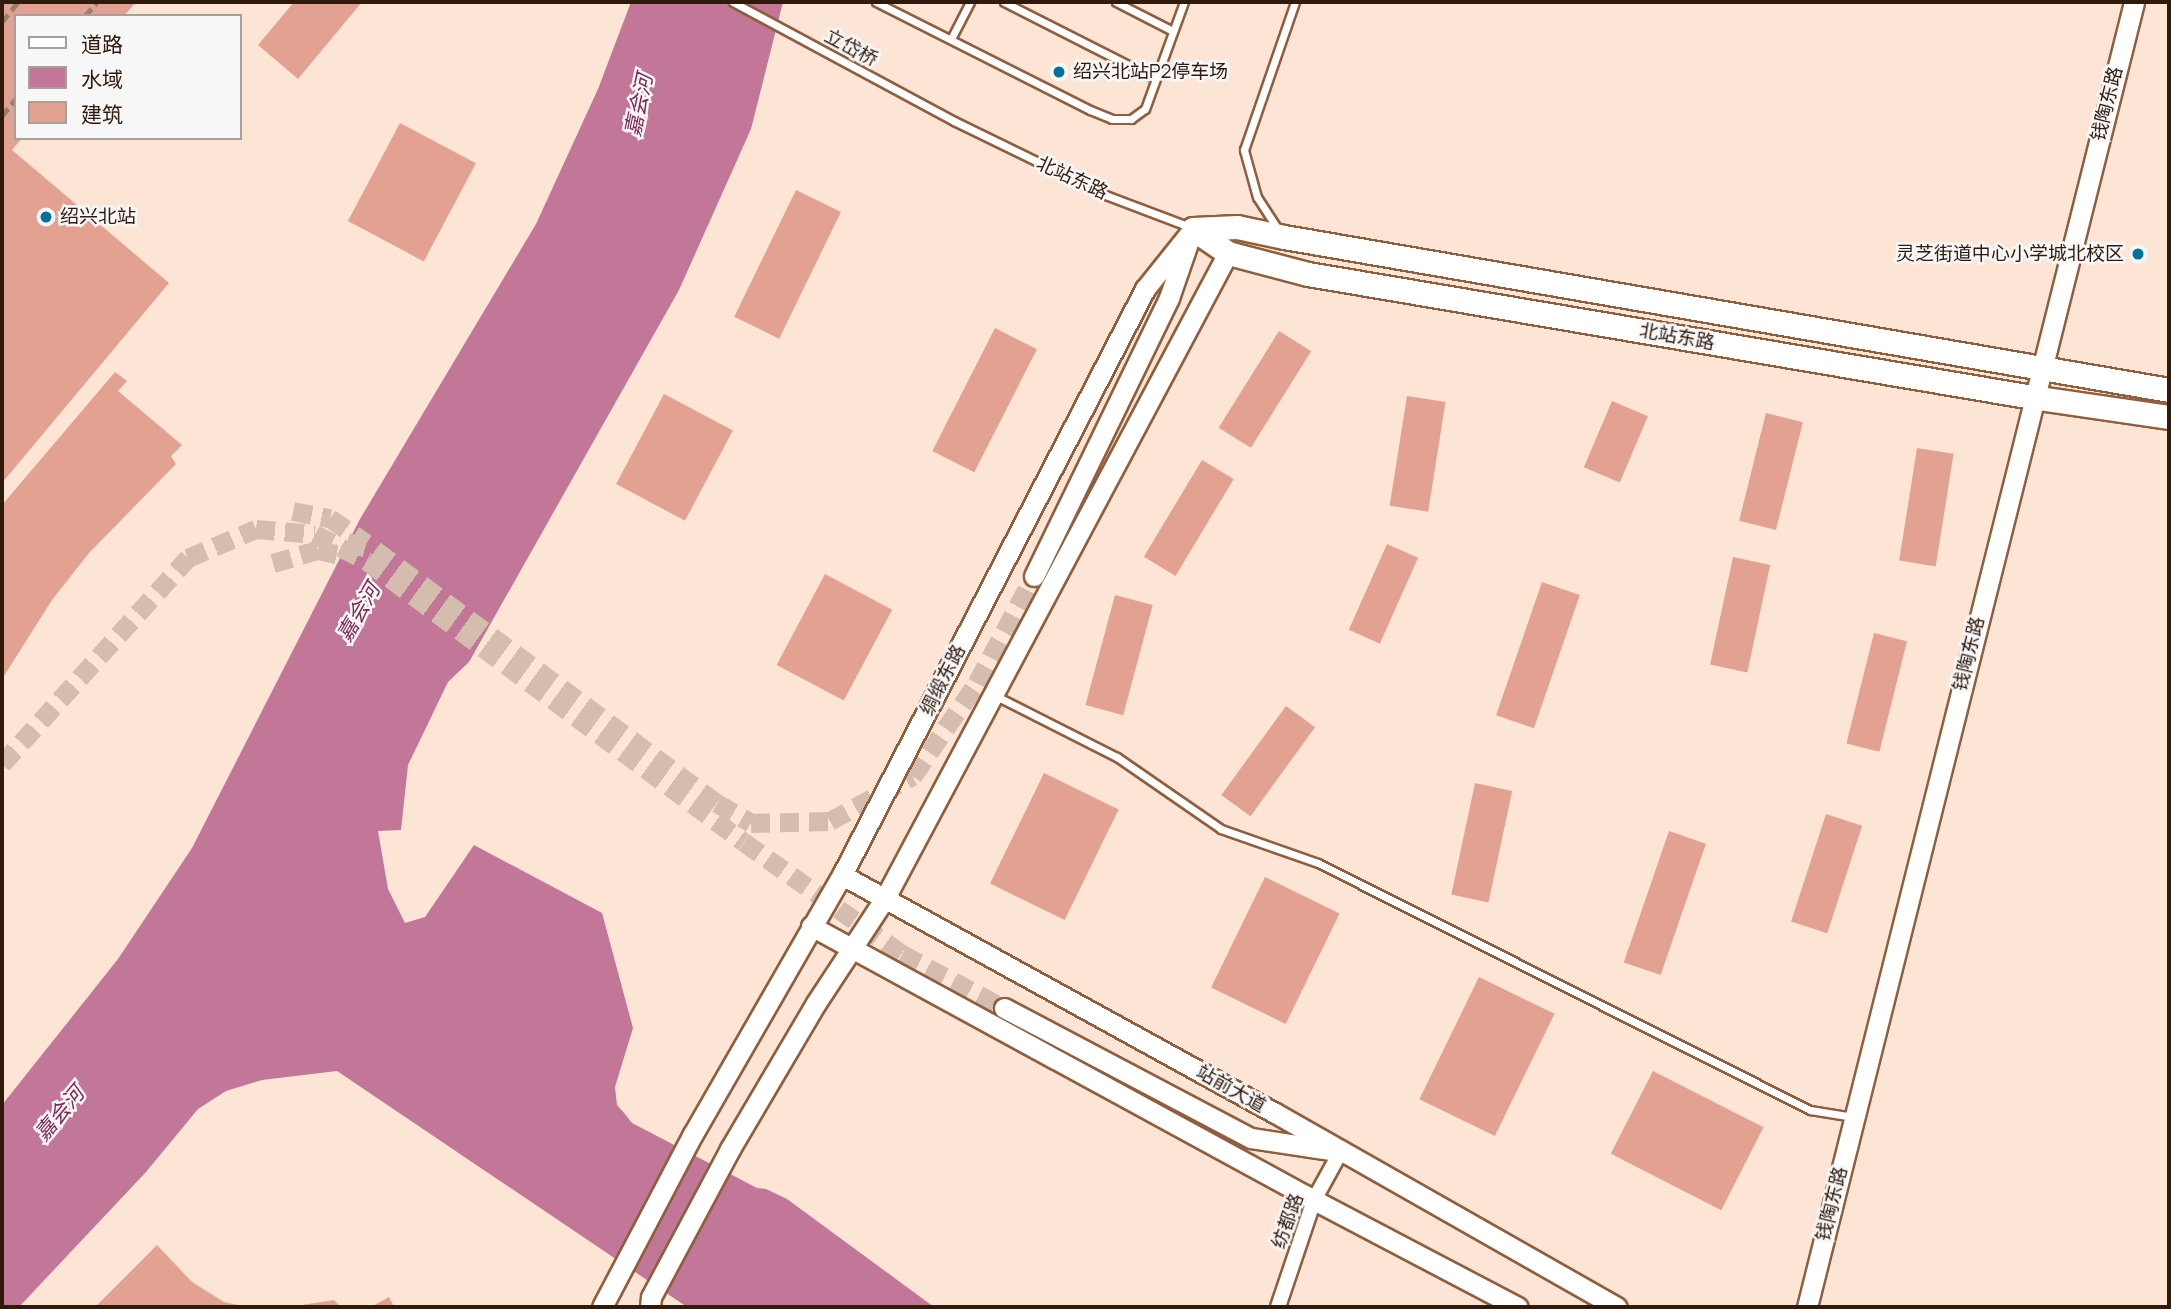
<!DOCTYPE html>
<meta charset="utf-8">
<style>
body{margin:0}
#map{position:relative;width:2171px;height:1309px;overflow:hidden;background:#fde5d6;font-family:Manrope,"Noto Sans SC",sans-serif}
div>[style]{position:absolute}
.water>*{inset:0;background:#c37798}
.building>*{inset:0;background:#e3a192;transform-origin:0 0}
.secondary-tunnel>*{height:19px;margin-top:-9.5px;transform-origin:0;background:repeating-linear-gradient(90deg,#d4bcae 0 19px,transparent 0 29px)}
.roads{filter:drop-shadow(2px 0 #905e3c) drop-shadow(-2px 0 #905e3c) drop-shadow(0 2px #905e3c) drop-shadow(0 -2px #905e3c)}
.lane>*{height:7px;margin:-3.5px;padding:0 3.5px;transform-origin:3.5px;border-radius:3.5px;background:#fff}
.street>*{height:14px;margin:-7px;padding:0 7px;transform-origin:7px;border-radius:7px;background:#fff}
.secondary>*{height:19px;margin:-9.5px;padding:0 9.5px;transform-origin:9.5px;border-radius:9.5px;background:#fff}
.primary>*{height:23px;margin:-11.5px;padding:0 11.5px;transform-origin:11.5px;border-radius:11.5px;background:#fff}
.rail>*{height:5px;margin-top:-2.5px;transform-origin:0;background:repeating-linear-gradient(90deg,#968071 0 10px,transparent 0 15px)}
.dots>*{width:19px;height:19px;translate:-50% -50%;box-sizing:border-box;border:4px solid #f7f7f7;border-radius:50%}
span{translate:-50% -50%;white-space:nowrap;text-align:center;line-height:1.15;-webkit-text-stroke:5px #f7f7f7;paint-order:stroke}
.street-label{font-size:19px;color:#2f1a0c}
.poi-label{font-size:19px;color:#2f1a0c}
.left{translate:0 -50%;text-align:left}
.right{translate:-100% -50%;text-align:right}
.water-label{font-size:21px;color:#802653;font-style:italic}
.frame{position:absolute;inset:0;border:4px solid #2f1a0c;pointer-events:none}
.legend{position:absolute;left:14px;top:14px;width:228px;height:126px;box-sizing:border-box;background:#f7f7f7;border:2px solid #a79f99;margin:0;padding:9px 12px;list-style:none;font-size:21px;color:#2f1a0c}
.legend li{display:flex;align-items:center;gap:14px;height:35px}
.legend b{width:35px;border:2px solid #a79f99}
</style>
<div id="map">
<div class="water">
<i style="clip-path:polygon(631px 2px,783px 2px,751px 129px,679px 290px,469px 662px,448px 682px,408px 765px,401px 830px,378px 831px,388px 889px,405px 923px,425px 917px,474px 845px,602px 913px,633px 1028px,615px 1087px,617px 1105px,625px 1114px,632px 1123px,757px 1188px,766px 1189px,787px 1199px,934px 1307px,687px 1307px,337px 1071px,262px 1080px,226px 1091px,198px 1109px,146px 1172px,19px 1307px,2px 1307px,2px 1105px,118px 959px,192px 848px,360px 519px,536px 224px,598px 89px)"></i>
</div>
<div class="building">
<i style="clip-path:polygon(2px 2px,136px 2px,124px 16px,16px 16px,16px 138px,22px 138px,12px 150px,169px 283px,2px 483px)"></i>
<i style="clip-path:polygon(294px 2px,362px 2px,298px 79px,258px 45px)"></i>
<i style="left:400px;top:123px;width:86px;height:111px;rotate:28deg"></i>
<i style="left:796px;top:190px;width:50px;height:141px;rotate:26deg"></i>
<i style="left:995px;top:328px;width:47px;height:138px;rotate:27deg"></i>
<i style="left:1279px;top:331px;width:38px;height:114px;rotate:32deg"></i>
<i style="clip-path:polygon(115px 372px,127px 381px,118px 391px,182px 445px,171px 456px,176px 464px,89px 553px,52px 600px,2px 679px,2px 505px)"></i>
<i style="left:664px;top:394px;width:78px;height:102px;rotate:28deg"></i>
<i style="left:1407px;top:396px;width:39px;height:111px;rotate:9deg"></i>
<i style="left:1612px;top:401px;width:39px;height:72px;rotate:23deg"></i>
<i style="left:1766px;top:413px;width:38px;height:111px;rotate:14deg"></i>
<i style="left:1917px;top:448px;width:37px;height:114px;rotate:9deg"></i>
<i style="left:1202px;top:460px;width:37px;height:113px;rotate:31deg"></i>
<i style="left:1387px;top:544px;width:34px;height:94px;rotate:24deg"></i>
<i style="left:1733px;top:557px;width:38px;height:110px;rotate:12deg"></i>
<i style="left:825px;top:574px;width:76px;height:103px;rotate:28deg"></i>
<i style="left:1542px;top:582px;width:40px;height:141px;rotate:19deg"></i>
<i style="left:1115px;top:595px;width:39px;height:114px;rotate:15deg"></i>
<i style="left:1874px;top:633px;width:34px;height:114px;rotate:14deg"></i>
<i style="left:1286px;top:706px;width:36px;height:110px;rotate:36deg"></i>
<i style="left:1044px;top:773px;width:83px;height:123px;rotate:26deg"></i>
<i style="left:1475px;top:783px;width:38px;height:114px;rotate:12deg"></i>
<i style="left:1826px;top:814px;width:38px;height:113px;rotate:18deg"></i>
<i style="left:1669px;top:831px;width:39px;height:139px;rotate:19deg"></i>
<i style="left:1265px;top:877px;width:83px;height:123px;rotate:26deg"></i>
<i style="left:1479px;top:977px;width:84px;height:136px;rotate:26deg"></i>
<i style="left:1653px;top:1071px;width:124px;height:93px;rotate:27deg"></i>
<i style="clip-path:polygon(157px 1245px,192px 1282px,224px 1302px,247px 1307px,95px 1307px)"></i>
<i style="clip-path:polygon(389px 1297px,394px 1307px,371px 1307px)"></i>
<i style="clip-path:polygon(334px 1300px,341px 1307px,295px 1307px,295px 1306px)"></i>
</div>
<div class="secondary-tunnel">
<i style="left:293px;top:511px;width:38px;rotate:11deg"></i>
<i style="left:330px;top:518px;width:44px;rotate:34.8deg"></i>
<i style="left:347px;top:542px;width:29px;rotate:16deg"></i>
<i style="left:375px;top:550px;width:425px;rotate:36.5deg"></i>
<i style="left:717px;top:803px;width:39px;rotate:30deg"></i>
<i style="left:751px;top:823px;width:79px;rotate:-1.5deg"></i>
<i style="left:830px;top:821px;width:94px;rotate:-28.5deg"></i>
<i style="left:913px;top:776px;width:113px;rotate:-55.5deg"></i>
<i style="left:977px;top:683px;width:121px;rotate:-62deg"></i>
<i style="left:273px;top:563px;width:47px;rotate:-16.1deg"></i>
<i style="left:318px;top:550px;width:25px;rotate:12deg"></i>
<i style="left:2px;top:764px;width:278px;rotate:-47.9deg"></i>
<i style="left:188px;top:558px;width:74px;rotate:-23.1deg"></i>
<i style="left:256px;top:529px;width:59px;rotate:4.8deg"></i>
<i style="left:315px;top:534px;width:59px;rotate:27.4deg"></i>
<i style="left:367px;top:561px;width:470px;rotate:36.7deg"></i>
<i style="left:744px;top:842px;width:194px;rotate:35.3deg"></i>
<i style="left:902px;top:954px;width:115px;rotate:27.9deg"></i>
</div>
<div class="roads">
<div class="lane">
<i style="left:733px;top:2px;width:251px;rotate:28.3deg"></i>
<i style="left:954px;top:121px;width:171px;rotate:26deg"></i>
<i style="left:1108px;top:196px;width:88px;rotate:20.7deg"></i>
<i style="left:876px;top:2px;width:240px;rotate:26.8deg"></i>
<i style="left:1090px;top:110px;width:24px;rotate:22deg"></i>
<i style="left:1112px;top:119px;width:19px"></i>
<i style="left:1131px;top:119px;width:17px;rotate:-36deg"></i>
<i style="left:1145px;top:109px;width:114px;rotate:-70deg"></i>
<i style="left:1004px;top:2px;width:170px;rotate:26.9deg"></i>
<i style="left:1116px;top:2px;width:64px;rotate:27deg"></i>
<i style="left:951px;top:39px;width:42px;rotate:-62.8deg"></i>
<i style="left:1279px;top:231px;width:40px;rotate:-122.9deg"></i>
<i style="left:1257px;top:197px;width:49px;rotate:-105.5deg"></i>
<i style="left:1244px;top:150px;width:157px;rotate:-71deg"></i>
<i style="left:994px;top:695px;width:138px;rotate:26.8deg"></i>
<i style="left:1117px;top:757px;width:126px;rotate:34.7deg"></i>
<i style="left:1221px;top:829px;width:103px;rotate:19.3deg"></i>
<i style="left:1318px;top:863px;width:551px;rotate:26.66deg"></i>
<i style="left:1810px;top:1110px;width:44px;rotate:9.2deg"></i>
</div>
<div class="street">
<i style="left:1278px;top:1307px;width:113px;rotate:-71.4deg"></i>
<i style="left:1314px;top:1200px;width:56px;rotate:-61.1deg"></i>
</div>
<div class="secondary">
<i style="left:1034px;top:576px;width:309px;rotate:-64.1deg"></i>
<i style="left:1169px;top:298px;width:58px;rotate:-70.9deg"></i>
<i style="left:842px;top:875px;width:494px;rotate:28.8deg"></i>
<i style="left:1275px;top:1113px;width:393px;rotate:29.6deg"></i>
<i style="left:811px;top:926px;width:573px;rotate:28.58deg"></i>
<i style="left:1314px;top:1200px;width:230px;rotate:27.7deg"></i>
<i style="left:1004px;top:1008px;width:279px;rotate:27.8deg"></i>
<i style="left:1251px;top:1138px;width:79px;rotate:8.7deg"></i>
<i style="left:602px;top:1307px;width:195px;rotate:-62.3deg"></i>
<i style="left:693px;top:1134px;width:299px;rotate:-60.1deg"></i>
<i style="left:842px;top:875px;width:660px;rotate:-62.66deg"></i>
<i style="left:1145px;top:289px;width:77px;rotate:-51.3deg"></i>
<i style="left:650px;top:1307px;width:10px;rotate:-84deg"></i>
<i style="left:651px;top:1297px;width:168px;rotate:-61.9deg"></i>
<i style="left:730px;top:1149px;width:169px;rotate:-59.5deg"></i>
<i style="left:816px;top:1003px;width:126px;rotate:-56.7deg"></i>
<i style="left:885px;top:898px;width:731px;rotate:-62deg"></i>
<i style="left:1807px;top:1307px;width:1345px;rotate:-75.93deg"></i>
</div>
<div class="primary">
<i style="left:1193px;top:229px;width:42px;rotate:34.4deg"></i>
<i style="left:1228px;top:253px;width:83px;rotate:14.7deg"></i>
<i style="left:1308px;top:274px;width:734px;rotate:9.64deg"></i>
<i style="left:2032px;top:397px;width:138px;rotate:8.3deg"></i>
<i style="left:1193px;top:229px;width:44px;rotate:-2.6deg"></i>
<i style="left:1237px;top:227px;width:48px;rotate:12deg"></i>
<i style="left:1284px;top:237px;width:898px;rotate:9.81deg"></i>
</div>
</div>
<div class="rail">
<i style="left:85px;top:16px;width:18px;rotate:-49deg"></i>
<i style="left:2px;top:22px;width:26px;rotate:-51deg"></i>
<i style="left:2px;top:116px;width:22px;rotate:-51deg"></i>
</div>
<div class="dots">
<i style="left:1059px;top:72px;background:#00719c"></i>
<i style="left:46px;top:217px;background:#00719c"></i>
<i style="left:2138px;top:254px;background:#00719c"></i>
</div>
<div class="street-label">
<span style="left:851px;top:48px;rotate:28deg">立岱桥</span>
<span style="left:2107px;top:104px;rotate:-76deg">钱陶东路</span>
<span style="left:1072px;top:178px;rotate:25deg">北站东路</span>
<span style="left:1677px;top:337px;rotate:10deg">北站东路</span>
<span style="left:1969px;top:654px;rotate:-76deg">钱陶东路</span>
<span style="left:943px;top:680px;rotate:-63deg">绸缎东路</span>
<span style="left:1231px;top:1089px;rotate:29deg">站前大道</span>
<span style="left:1832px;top:1204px;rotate:-76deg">钱陶东路</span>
<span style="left:1288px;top:1221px;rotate:-70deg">纺都路</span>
</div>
<div class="poi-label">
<span class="left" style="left:1073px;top:72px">绍兴北站P2停车场</span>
<span class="left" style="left:60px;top:217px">绍兴北站</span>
<span class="right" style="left:2124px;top:254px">灵芝街道中心小学城北校区</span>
</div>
<div class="water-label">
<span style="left:638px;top:105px;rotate:-78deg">嘉会河</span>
<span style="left:358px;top:612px;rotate:-60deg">嘉会河</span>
<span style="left:59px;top:1113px;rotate:-50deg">嘉会河</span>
</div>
<div class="frame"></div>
<ul class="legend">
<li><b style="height:9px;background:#fff"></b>道路</li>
<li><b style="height:19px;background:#c37798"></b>水域</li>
<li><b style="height:19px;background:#e3a192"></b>建筑</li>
</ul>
</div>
